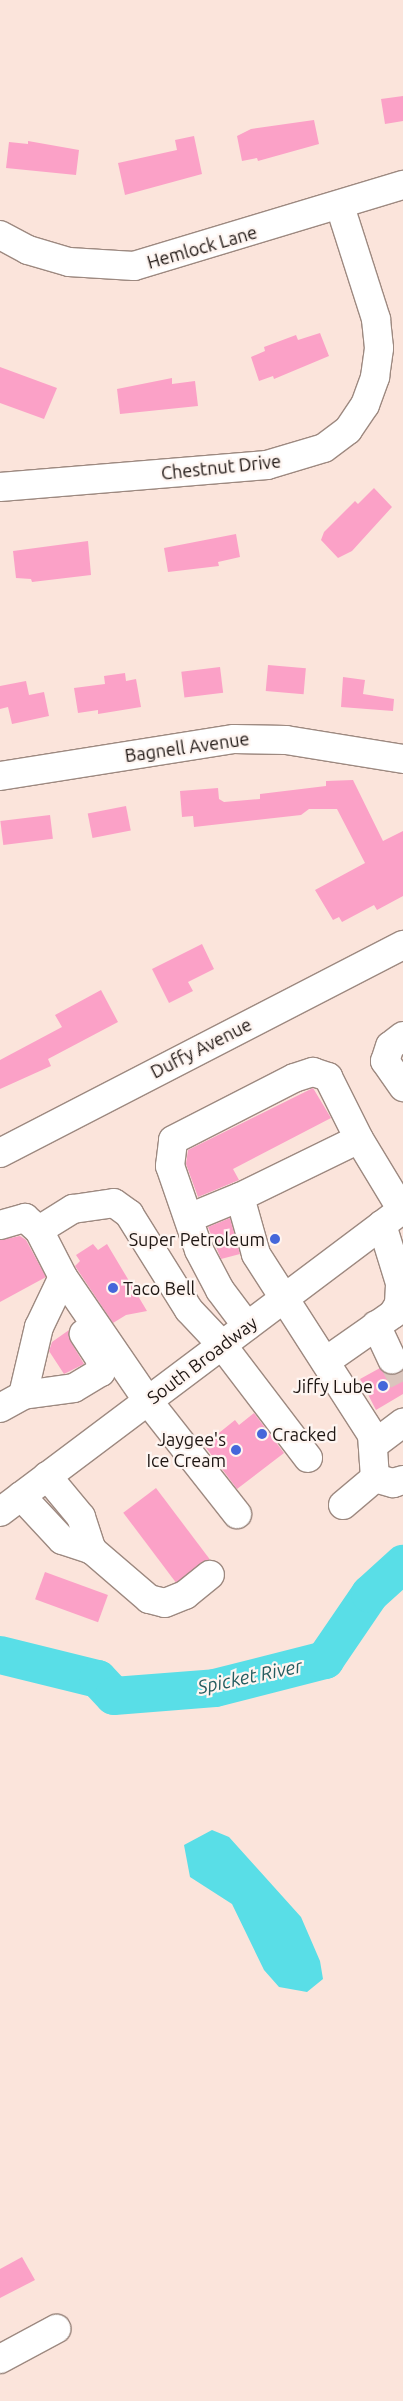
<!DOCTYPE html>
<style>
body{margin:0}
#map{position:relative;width:403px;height:2401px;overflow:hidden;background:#fbe4db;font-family:Ubuntu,sans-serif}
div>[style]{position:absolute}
.water>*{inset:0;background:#59dee7}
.river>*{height:38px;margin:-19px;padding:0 19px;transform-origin:19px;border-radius:19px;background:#59dee7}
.building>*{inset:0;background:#fba1c7;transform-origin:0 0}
.minor-tunnel>*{height:28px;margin-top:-14px;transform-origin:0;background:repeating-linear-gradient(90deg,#dac5bd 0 28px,transparent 0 42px)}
.roads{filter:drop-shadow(1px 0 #9d8980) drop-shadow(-1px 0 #9d8980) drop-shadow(0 1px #9d8980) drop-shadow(0 -1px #9d8980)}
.minor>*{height:28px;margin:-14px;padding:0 14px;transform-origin:14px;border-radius:14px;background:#fff}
.major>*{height:28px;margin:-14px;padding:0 14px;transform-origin:14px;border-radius:14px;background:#fff}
.dots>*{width:14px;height:14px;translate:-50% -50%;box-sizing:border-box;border:2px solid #fef5f1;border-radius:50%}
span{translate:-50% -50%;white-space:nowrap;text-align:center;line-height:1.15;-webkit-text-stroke:4.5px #fef5f1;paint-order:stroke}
.street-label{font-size:18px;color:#1e1613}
.poi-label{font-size:18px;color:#1e1613}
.right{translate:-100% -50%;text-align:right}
.left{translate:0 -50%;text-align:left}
.water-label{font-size:19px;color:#255d60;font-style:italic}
</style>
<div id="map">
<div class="water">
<i style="clip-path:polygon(212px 1830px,229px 1837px,301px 1917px,320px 1961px,323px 1979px,307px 1992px,279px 1987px,264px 1970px,232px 1904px,190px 1877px,184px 1845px)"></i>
</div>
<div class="river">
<i style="left:0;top:1655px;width:101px;rotate:13.8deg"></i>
<i style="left:98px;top:1679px;width:23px;rotate:47deg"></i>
<i style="left:114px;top:1696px;width:101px;rotate:-4.5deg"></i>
<i style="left:215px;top:1688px;width:114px;rotate:-14.3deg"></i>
<i style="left:325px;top:1660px;width:80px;rotate:-55.7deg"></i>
<i style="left:370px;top:1594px;width:45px;rotate:-42.3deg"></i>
</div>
<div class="building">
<i style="clip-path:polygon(403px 96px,403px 121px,385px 124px,381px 99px)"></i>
<i style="clip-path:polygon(314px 120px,319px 144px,258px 161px,257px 158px,242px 161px,237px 136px,251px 129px)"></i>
<i style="clip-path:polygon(194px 136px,202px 174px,125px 195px,118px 163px,177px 150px,175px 140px)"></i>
<i style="clip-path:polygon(28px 141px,79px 150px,76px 175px,6px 168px,9px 142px,28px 144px)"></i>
<i style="clip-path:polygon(320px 333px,329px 356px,274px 379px,273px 376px,259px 381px,251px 357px,265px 351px,264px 347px,296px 335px,298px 340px)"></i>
<i style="clip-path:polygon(0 367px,57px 388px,44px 419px,0 403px)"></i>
<i style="clip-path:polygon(172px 378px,172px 384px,195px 381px,198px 406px,120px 414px,117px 389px)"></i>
<i style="clip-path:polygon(374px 488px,392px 507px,352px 551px,338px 558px,321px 540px,324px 532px,355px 501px,358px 504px)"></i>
<i style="clip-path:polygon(236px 534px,240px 557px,218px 562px,219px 566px,168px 572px,164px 548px)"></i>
<i style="clip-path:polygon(88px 541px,91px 575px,32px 582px,31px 579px,16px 578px,13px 551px)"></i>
<i style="left:268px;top:665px;width:38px;height:26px;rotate:5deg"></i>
<i style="left:220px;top:667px;width:26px;height:39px;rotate:83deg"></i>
<i style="clip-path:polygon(125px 673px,126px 681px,136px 679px,141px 707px,98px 714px,98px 710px,78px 713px,74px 688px,105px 684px,104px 676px)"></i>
<i style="clip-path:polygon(343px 677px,365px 680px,363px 694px,394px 699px,393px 711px,341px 707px)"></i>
<i style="clip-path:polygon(26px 681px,29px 695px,44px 692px,49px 716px,12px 724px,8px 707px,0 709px,0 686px)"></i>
<i style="clip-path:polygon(353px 780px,383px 841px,403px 831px,403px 896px,377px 910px,374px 905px,342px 922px,339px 917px,333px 920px,315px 890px,365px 863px,337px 809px,309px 809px,301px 815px,194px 827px,193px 816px,182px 817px,180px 791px,218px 788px,219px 799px,224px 802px,260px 799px,260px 794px,326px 786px,326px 781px)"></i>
<i style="left:126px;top:806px;width:25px;height:39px;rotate:79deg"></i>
<i style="left:50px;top:815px;width:24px;height:50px;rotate:83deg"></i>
<i style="clip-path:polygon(202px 944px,214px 969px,188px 982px,193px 991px,169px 1003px,152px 969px)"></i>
<i style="clip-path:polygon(101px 990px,118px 1022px,48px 1059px,51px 1066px,0 1089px,0 1060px,62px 1027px,55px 1015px)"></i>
<i style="clip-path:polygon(313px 1088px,331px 1118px,233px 1169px,239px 1180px,198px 1197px,186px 1164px,188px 1150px)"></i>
<i style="clip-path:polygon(230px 1218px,240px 1254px,221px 1259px,208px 1227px)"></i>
<i style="clip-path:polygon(20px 1236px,26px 1240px,46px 1277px,0 1302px,0 1240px)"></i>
<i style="clip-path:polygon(93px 1244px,98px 1250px,107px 1244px,147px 1311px,126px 1315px,113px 1323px,75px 1266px,80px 1261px,76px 1255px)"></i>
<i style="clip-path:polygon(69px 1330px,71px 1342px,84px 1364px,64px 1374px,49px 1351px,52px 1342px)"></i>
<i style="clip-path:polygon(380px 1368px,391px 1375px,403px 1370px,403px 1394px,376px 1410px,360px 1379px)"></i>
<i style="clip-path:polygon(254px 1413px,284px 1453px,237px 1489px,204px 1445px,235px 1420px,239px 1425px)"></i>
<i style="left:156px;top:1488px;width:89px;height:41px;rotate:53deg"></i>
<i style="left:45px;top:1572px;width:67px;height:29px;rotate:20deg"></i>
<i style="clip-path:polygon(22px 2257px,35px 2280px,0 2298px,0 2269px)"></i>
</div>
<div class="minor-tunnel">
<i style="left:392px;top:1359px;width:25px;rotate:63deg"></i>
</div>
<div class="roads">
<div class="minor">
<i style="left:0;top:235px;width:32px;rotate:28deg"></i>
<i style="left:28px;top:250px;width:43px;rotate:16.3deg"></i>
<i style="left:69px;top:262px;width:65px;rotate:3.5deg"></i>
<i style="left:134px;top:266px;width:281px;rotate:-16.8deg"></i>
<i style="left:0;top:487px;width:268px;rotate:-4.7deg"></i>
<i style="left:267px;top:465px;width:59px;rotate:-16.6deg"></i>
<i style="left:324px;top:448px;width:30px;rotate:-37deg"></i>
<i style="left:348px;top:430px;width:30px;rotate:-56deg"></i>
<i style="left:365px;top:405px;width:30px;rotate:-70deg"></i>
<i style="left:375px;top:377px;width:29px;rotate:-82deg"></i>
<i style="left:379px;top:348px;width:29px;rotate:-96deg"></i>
<i style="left:376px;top:319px;width:119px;rotate:-107.7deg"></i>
<i style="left:0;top:776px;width:237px;rotate:-9deg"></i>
<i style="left:234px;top:739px;width:52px;rotate:1.1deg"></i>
<i style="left:286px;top:740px;width:119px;rotate:9.2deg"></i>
<i style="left:403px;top:1036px;width:16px;rotate:142deg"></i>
<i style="left:390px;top:1046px;width:16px;rotate:108deg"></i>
<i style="left:385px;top:1061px;width:32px;rotate:55deg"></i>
<i style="left:0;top:1153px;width:454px;rotate:-27.3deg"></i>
<i style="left:189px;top:1218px;width:55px;rotate:-22.4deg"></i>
<i style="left:0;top:1225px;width:26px;rotate:-16deg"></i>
<i style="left:25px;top:1218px;width:18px;rotate:41deg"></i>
<i style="left:63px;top:1277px;width:150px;rotate:55.6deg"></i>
<i style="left:148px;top:1401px;width:144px;rotate:51.8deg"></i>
<i style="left:376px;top:1325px;width:38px;rotate:65deg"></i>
<i style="left:247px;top:1326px;width:45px;rotate:-126.9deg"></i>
<i style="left:220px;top:1290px;width:45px;rotate:-117.7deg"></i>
<i style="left:199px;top:1250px;width:89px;rotate:-109deg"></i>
<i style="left:170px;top:1166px;width:26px;rotate:-83deg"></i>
<i style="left:173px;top:1140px;width:136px;rotate:-27.1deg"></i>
<i style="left:294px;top:1078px;width:20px;rotate:-18deg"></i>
<i style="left:313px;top:1072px;width:16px;rotate:18deg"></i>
<i style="left:328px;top:1077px;width:69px;rotate:63.4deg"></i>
<i style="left:326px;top:1361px;width:82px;rotate:-35deg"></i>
<i style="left:393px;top:1314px;width:12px;rotate:-59deg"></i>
<i style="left:399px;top:1304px;width:21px;rotate:-87deg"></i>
<i style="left:400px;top:1283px;width:61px;rotate:-107.2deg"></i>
<i style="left:23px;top:1395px;width:51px;rotate:-7.8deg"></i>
<i style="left:74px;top:1388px;width:31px;rotate:-31deg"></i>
<i style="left:101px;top:1372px;width:13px;rotate:-94deg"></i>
<i style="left:100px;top:1359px;width:30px;rotate:-123deg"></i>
<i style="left:0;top:1408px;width:26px;rotate:-29deg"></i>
<i style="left:23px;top:1395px;width:70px;rotate:-76.8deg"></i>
<i style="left:39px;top:1327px;width:55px;rotate:-64.4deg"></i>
<i style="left:63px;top:1277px;width:53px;rotate:-117.1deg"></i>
<i style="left:39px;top:1230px;width:40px;rotate:-32deg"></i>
<i style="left:73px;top:1209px;width:41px;rotate:-8.3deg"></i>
<i style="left:114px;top:1203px;width:19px;rotate:36deg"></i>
<i style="left:129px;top:1214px;width:113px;rotate:58deg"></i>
<i style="left:189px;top:1310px;width:48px;rotate:46.7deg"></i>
<i style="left:222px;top:1345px;width:142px;rotate:52.7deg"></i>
<i style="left:376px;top:1443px;width:34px;rotate:-37deg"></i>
<i style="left:47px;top:1476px;width:53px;rotate:50.3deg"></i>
<i style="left:81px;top:1517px;width:35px;rotate:72deg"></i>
<i style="left:375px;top:1478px;width:43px;rotate:-94deg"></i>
<i style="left:372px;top:1435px;width:215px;rotate:-122.7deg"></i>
<i style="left:256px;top:1254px;width:59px;rotate:-105.7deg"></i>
<i style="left:240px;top:1197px;width:132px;rotate:-26deg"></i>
<i style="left:359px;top:1139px;width:83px;rotate:58.8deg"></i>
<i style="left:21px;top:1496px;width:60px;rotate:47deg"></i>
<i style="left:62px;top:1540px;width:32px;rotate:18deg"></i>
<i style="left:92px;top:1550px;width:75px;rotate:40.7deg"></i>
<i style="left:149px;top:1599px;width:16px;rotate:14deg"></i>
<i style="left:165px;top:1603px;width:22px;rotate:-22deg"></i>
<i style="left:185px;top:1595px;width:32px;rotate:-39deg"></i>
<i style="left:343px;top:1505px;width:42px;rotate:-40.2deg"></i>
<i style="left:375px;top:1478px;width:19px;rotate:16deg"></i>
<i style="left:393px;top:1483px;width:10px;rotate:-17deg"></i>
<i style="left:0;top:2359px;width:64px;rotate:-28.2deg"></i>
</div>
<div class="major">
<i style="left:0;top:1512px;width:504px;rotate:-36.94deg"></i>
</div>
</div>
<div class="dots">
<i style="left:275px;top:1239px;background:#4567da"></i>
<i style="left:113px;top:1288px;background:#4567da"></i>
<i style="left:383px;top:1386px;background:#4567da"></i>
<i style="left:262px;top:1434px;background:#4567da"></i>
<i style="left:236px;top:1450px;background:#4567da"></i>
</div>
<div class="street-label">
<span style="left:202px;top:247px;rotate:-16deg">Hemlock Lane</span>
<span style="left:221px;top:467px;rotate:-6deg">Chestnut Drive</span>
<span style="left:187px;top:747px;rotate:-8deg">Bagnell Avenue</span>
<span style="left:201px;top:1048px;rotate:-27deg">Duffy Avenue</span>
<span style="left:202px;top:1360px;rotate:-37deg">South Broadway</span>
</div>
<div class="poi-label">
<span class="right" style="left:265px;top:1239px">Super Petroleum</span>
<span class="left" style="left:123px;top:1288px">Taco Bell</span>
<span class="right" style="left:373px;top:1386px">Jiffy Lube</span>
<span class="left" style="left:272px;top:1434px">Cracked</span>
<span class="right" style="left:226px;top:1450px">Jaygee's<br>Ice Cream</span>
</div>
<div class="water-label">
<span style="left:250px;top:1677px;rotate:-12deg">Spicket River</span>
</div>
</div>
